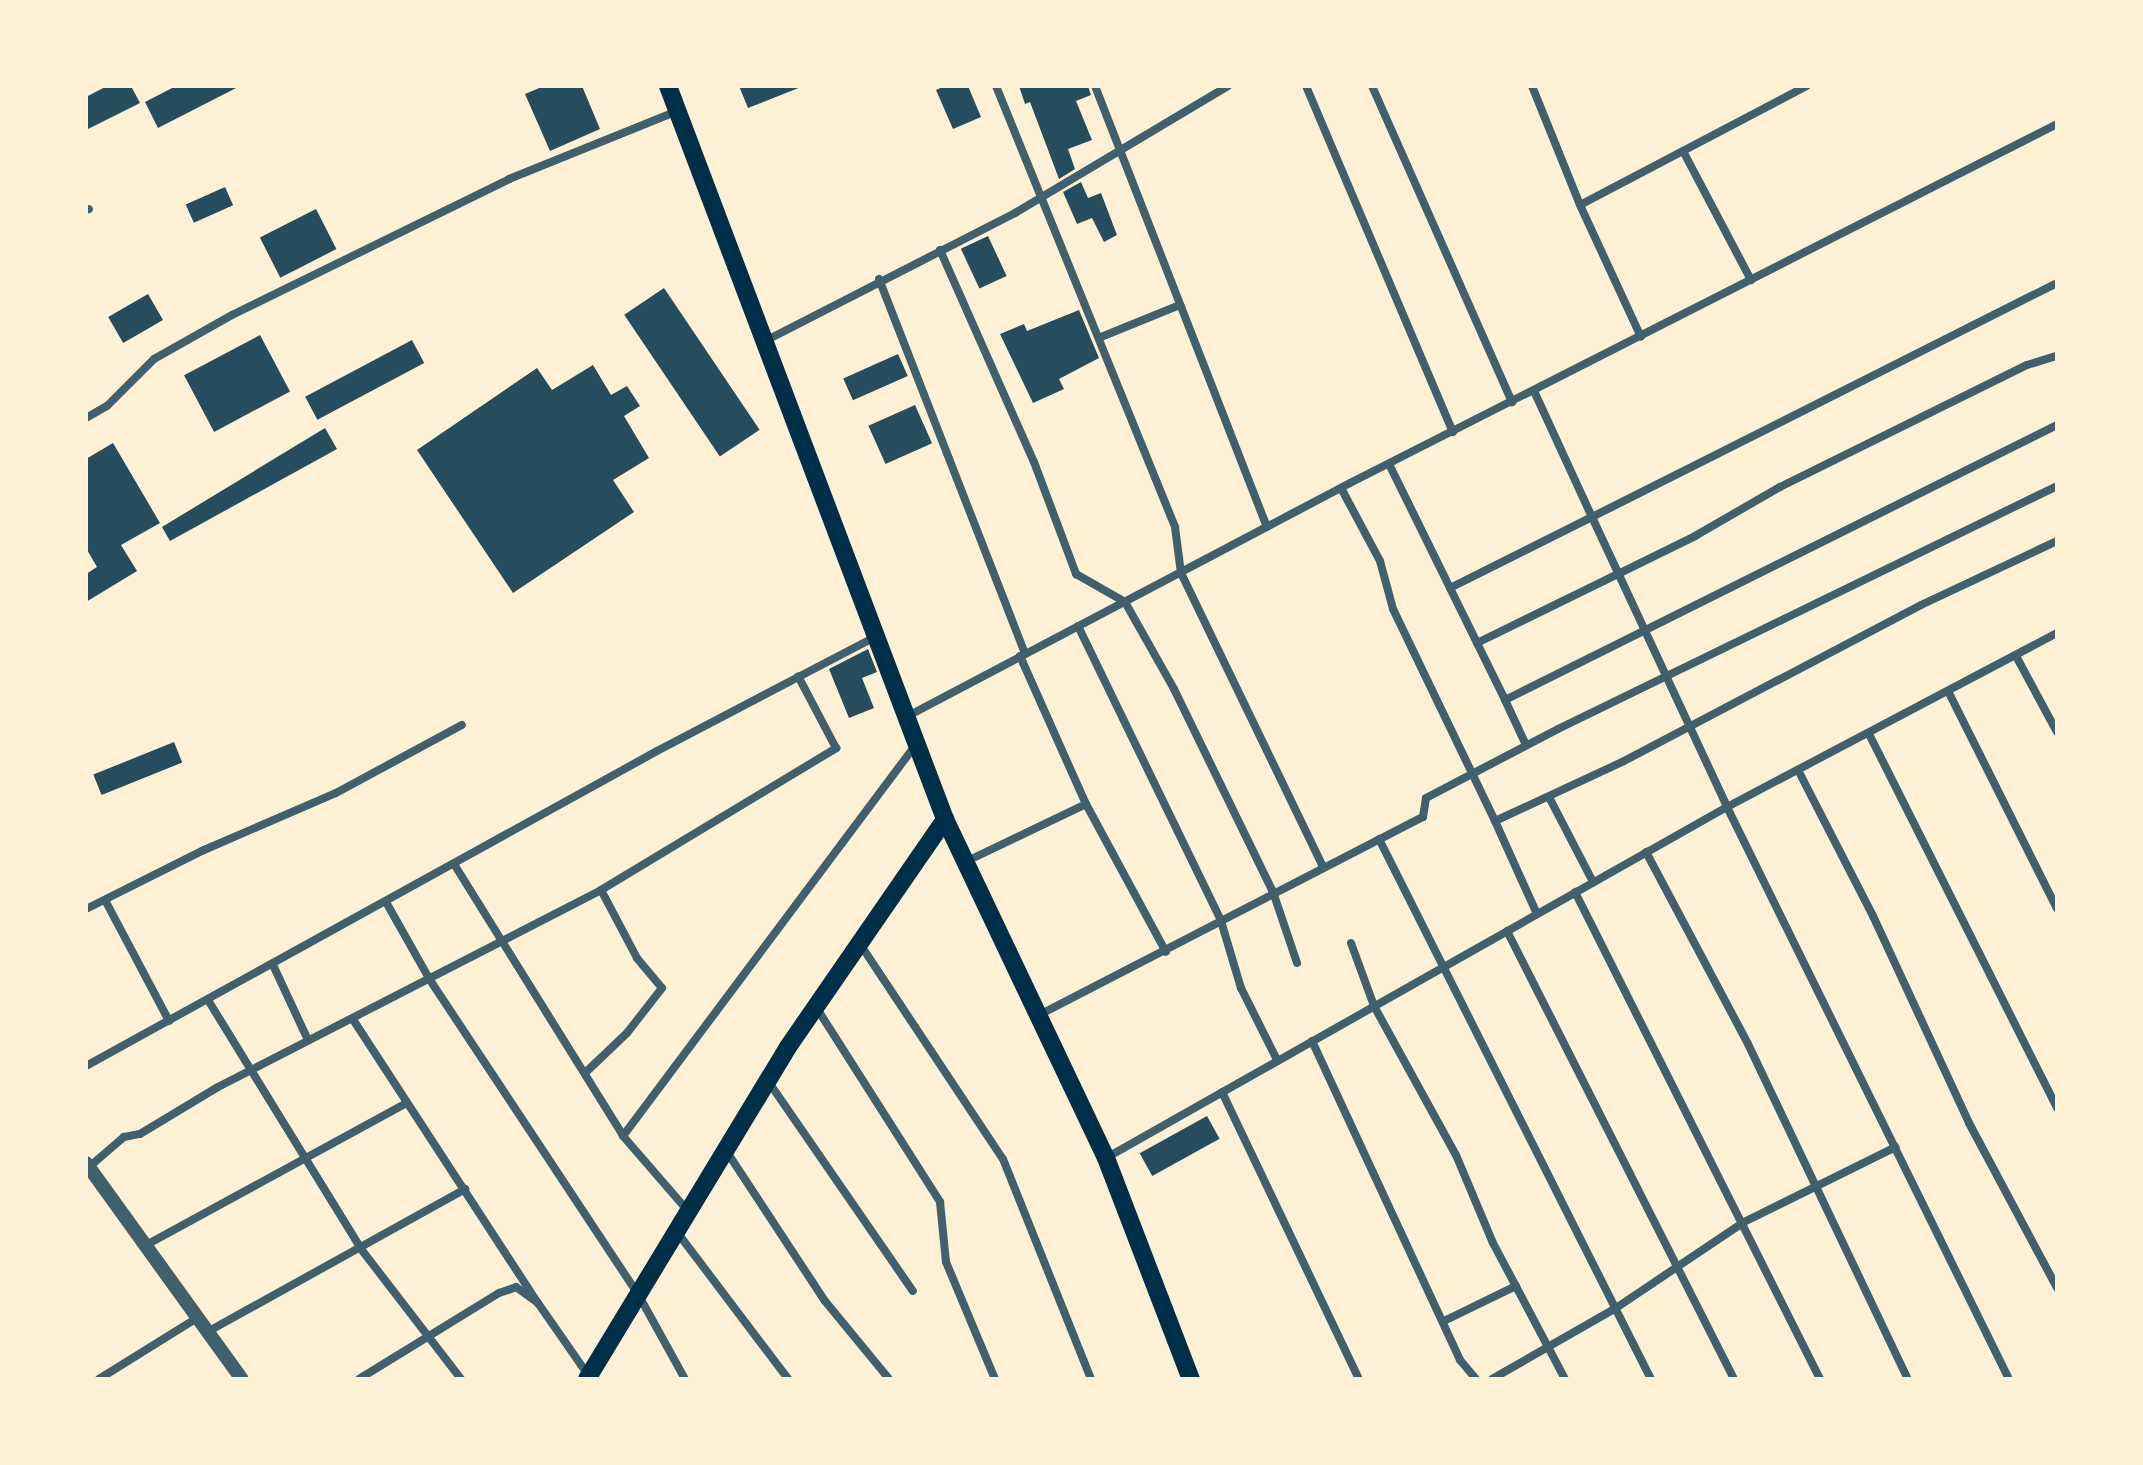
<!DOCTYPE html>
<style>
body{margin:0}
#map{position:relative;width:2143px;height:1465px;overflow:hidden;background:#fdf0d5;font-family:"IBM Plex Sans",sans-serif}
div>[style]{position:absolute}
.building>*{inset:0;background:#264d5e;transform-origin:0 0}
.minor>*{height:8px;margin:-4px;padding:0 4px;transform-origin:4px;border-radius:4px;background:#3f606c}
.tertiary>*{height:14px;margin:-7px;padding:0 7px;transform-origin:7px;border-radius:7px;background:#3f606c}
.primary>*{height:18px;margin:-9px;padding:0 9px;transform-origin:9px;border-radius:9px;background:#003049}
span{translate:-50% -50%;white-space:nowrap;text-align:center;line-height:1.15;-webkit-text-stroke:8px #fdf0d5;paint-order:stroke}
.frame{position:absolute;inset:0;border:88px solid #fdf0d5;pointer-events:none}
</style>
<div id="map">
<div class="building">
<i style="clip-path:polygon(107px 86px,131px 86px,140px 103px,86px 130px,86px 97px)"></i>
<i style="clip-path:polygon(176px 86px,240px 86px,158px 128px,145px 102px)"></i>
<i style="clip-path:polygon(544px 86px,582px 86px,600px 129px,550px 151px,525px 94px)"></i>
<i style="clip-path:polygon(739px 86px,800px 86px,801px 87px,748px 108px)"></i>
<i style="clip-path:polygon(945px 86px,968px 86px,981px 117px,953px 129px,936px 90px)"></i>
<i style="clip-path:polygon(1019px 86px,1088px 86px,1091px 95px,1076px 101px,1092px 140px,1068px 149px,1075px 169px,1059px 179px,1030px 102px,1025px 104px)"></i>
<i style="clip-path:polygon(1081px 182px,1088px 198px,1101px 193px,1117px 235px,1104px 242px,1092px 218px,1077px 224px,1063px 192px)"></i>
<i style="left:225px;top:187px;width:20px;height:43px;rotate:66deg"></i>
<i style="left:316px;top:209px;width:45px;height:63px;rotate:63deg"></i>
<i style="left:988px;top:236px;width:44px;height:30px;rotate:65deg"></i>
<i style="left:664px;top:288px;width:171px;height:48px;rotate:56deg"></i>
<i style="left:148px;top:294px;width:30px;height:46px;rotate:60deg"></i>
<i style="clip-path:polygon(1079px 310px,1099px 358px,1059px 379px,1064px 389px,1033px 403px,1000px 334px,1024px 324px,1027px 331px)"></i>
<i style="left:260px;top:335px;width:64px;height:86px;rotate:62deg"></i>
<i style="left:412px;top:340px;width:26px;height:121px;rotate:62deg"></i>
<i style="left:898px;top:354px;width:24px;height:60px;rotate:66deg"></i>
<i style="clip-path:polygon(593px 365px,611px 395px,627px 386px,640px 406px,624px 416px,649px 458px,613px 480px,634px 512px,513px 593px,417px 450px,537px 368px,552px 390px)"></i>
<i style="left:915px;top:405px;width:42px;height:51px;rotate:66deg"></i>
<i style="clip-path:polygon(325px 428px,337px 449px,170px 541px,162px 527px)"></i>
<i style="clip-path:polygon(113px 443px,160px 523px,121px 545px,137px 571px,86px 602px,86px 574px,97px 567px,86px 548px,86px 459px)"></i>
<i style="clip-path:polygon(868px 649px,877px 672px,862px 678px,874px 708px,849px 718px,829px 669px)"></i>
<i style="left:174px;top:742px;width:22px;height:87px;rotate:68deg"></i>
<i style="left:1207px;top:1116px;width:26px;height:77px;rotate:61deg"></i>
</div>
<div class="minor">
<i style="left:996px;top:86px;width:476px;rotate:67.9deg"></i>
<i style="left:1175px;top:527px;width:46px;rotate:82.6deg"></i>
<i style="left:1181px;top:573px;width:326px;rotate:64.2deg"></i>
<i style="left:1095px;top:86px;width:473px;rotate:68.7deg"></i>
<i style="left:1306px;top:86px;width:376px;rotate:67deg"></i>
<i style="left:1372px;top:86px;width:346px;rotate:66.1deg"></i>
<i style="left:1532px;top:86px;width:128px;rotate:68deg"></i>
<i style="left:1580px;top:205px;width:256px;rotate:-27.7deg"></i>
<i style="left:1683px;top:151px;width:146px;rotate:62.2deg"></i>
<i style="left:1580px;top:205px;width:145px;rotate:65.2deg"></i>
<i style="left:86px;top:210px;width:3px;rotate:-18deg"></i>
<i style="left:940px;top:250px;width:232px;rotate:66.1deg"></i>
<i style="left:1034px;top:462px;width:120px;rotate:69.4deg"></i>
<i style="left:1076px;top:574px;width:56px;rotate:29.7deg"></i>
<i style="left:1125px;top:602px;width:100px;rotate:60.6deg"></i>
<i style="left:1174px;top:689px;width:226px;rotate:64deg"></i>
<i style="left:1273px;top:892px;width:75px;rotate:71.3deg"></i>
<i style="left:879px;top:279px;width:401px;rotate:68.7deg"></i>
<i style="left:1101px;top:337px;width:85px;rotate:-22.1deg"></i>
<i style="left:765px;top:341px;width:281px;rotate:-27.1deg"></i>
<i style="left:1015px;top:213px;width:248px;rotate:-30.8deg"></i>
<i style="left:1534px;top:391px;width:139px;rotate:65.3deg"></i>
<i style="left:1592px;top:517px;width:521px;rotate:-26.71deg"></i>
<i style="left:86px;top:418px;width:24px;rotate:-30deg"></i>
<i style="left:107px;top:406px;width:66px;rotate:-45deg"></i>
<i style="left:154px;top:359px;width:90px;rotate:-29.4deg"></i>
<i style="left:232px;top:315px;width:309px;rotate:-26.1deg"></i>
<i style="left:509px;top:179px;width:181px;rotate:-22deg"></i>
<i style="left:1389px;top:464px;width:263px;rotate:63.8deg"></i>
<i style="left:1505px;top:700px;width:617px;rotate:-26.48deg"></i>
<i style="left:1341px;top:488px;width:83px;rotate:61.9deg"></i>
<i style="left:1380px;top:561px;width:50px;rotate:74.8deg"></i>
<i style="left:1393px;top:609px;width:235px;rotate:64.3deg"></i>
<i style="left:1495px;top:821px;width:142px;rotate:-24.9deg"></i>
<i style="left:1624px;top:761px;width:335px;rotate:-27.7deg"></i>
<i style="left:1921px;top:605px;width:150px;rotate:-25.2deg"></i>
<i style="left:1450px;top:588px;width:159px;rotate:-26.6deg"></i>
<i style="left:1592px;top:517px;width:320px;rotate:65deg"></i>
<i style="left:1727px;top:807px;width:638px;rotate:63.76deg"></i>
<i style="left:1078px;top:626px;width:328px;rotate:64.1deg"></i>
<i style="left:1221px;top:921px;width:70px;rotate:73.4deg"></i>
<i style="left:1241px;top:988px;width:80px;rotate:63.4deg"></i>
<i style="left:1477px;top:643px;width:243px;rotate:-26.1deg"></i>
<i style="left:1695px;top:536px;width:98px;rotate:-30deg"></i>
<i style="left:1780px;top:487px;width:275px;rotate:-26.3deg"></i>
<i style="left:2027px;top:365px;width:31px;rotate:-17deg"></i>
<i style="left:1020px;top:656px;width:162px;rotate:66deg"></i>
<i style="left:1086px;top:804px;width:168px;rotate:61.6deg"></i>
<i style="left:2016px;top:656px;width:86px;rotate:61.7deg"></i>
<i style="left:1949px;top:693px;width:241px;rotate:63.4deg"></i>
<i style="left:1505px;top:700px;width:50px;rotate:65deg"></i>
<i style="left:906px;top:717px;width:502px;rotate:-27.79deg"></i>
<i style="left:1350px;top:483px;width:793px;rotate:-26.92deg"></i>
<i style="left:1869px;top:734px;width:419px;rotate:63.3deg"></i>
<i style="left:1798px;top:770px;width:164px;rotate:62.8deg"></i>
<i style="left:1873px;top:916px;width:228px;rotate:65.1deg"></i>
<i style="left:1969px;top:1123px;width:187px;rotate:61.9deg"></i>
<i style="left:1549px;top:797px;width:96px;rotate:62.6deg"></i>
<i style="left:1495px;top:821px;width:102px;rotate:65.7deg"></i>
<i style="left:1379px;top:839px;width:605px;rotate:63.27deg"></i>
<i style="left:1646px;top:852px;width:217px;rotate:62deg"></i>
<i style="left:1748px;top:1044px;width:371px;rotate:64.5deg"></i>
<i style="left:965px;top:862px;width:134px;rotate:-25.6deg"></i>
<i style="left:454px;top:864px;width:320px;rotate:58.1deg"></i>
<i style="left:623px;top:1136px;width:99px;rotate:49.1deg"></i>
<i style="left:1575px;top:892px;width:545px;rotate:63.29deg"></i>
<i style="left:105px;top:900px;width:137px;rotate:62.1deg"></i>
<i style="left:386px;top:902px;width:90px;rotate:60.6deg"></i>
<i style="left:430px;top:980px;width:377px;rotate:56.5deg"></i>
<i style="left:638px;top:1294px;width:97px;rotate:61.1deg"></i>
<i style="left:86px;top:909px;width:132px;rotate:-26.6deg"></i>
<i style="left:204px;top:850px;width:144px;rotate:-23.4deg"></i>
<i style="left:336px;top:793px;width:143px;rotate:-28.4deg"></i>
<i style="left:1507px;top:931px;width:502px;rotate:63.13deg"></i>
<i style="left:1351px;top:943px;width:67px;rotate:69.9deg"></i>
<i style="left:1374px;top:1006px;width:170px;rotate:61.2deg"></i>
<i style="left:1456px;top:1155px;width:95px;rotate:67.2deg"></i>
<i style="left:1493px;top:1243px;width:154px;rotate:62.1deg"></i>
<i style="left:860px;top:944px;width:258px;rotate:56.4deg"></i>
<i style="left:1003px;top:1159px;width:237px;rotate:68.2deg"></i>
<i style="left:273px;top:965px;width:83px;rotate:65deg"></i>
<i style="left:208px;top:1000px;width:292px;rotate:58.4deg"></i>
<i style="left:361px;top:1249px;width:164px;rotate:52.4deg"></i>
<i style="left:816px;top:1007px;width:231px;rotate:57.5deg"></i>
<i style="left:940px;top:1202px;width:60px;rotate:84.3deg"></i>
<i style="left:946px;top:1262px;width:127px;rotate:67.3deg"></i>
<i style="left:1039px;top:1015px;width:432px;rotate:-27.3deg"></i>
<i style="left:1423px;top:817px;width:19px;rotate:-81deg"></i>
<i style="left:1426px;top:798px;width:149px;rotate:-27.6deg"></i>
<i style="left:1558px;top:729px;width:555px;rotate:-25.96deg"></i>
<i style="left:354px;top:1021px;width:337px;rotate:56.9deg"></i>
<i style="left:1312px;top:1041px;width:352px;rotate:65.1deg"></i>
<i style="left:1460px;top:1360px;width:25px;rotate:50deg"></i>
<i style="left:86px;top:1066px;width:652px;rotate:-28.88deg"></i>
<i style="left:657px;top:751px;width:246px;rotate:-27.6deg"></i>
<i style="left:585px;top:1073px;width:58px;rotate:-43.6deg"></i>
<i style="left:627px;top:1033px;width:57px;rotate:-52.1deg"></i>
<i style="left:662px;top:988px;width:39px;rotate:-130deg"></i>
<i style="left:637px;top:958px;width:77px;rotate:-117.9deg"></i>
<i style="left:768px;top:1081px;width:255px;rotate:55.4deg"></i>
<i style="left:1222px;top:1092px;width:318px;rotate:64.5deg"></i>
<i style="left:623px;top:1136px;width:487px;rotate:-53.2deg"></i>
<i style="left:727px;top:1152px;width:178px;rotate:56.7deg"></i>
<i style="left:825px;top:1301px;width:101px;rotate:50.6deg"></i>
<i style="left:1106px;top:1158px;width:713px;rotate:-29.48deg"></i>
<i style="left:1727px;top:807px;width:373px;rotate:-27.8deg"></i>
<i style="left:89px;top:1167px;width:46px;rotate:-40.6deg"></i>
<i style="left:124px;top:1137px;width:16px;rotate:-11deg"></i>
<i style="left:140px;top:1134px;width:91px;rotate:-31.1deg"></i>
<i style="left:218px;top:1087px;width:431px;rotate:-27.2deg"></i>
<i style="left:601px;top:890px;width:275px;rotate:-31.1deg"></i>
<i style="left:836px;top:748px;width:81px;rotate:-117.8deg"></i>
<i style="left:677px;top:1232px;width:184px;rotate:52.9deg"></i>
<i style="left:148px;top:1244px;width:293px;rotate:-28.6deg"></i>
<i style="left:1446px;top:1320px;width:78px;rotate:-25.9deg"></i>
<i style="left:209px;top:1331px;width:293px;rotate:-29deg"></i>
<i style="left:99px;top:1379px;width:110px;rotate:-31.9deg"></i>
<i style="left:359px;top:1379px;width:164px;rotate:-31.6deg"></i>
<i style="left:499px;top:1293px;width:18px;rotate:-19deg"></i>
<i style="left:516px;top:1287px;width:27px;rotate:36deg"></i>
<i style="left:538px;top:1303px;width:88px;rotate:55.2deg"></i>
<i style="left:1492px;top:1379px;width:143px;rotate:-29.8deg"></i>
<i style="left:1616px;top:1308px;width:154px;rotate:-33.9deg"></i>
<i style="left:1744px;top:1222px;width:169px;rotate:-26.3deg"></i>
</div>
<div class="tertiary">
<i style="left:86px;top:1163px;width:266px;rotate:54.2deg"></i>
</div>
<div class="primary">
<i style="left:668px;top:86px;width:784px;rotate:69.3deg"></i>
<i style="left:945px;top:819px;width:375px;rotate:64.6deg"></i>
<i style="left:1106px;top:1158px;width:237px;rotate:69deg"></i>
<i style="left:587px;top:1379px;width:388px;rotate:-58.8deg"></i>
<i style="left:788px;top:1047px;width:277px;rotate:-55.4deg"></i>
</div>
<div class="frame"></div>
</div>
